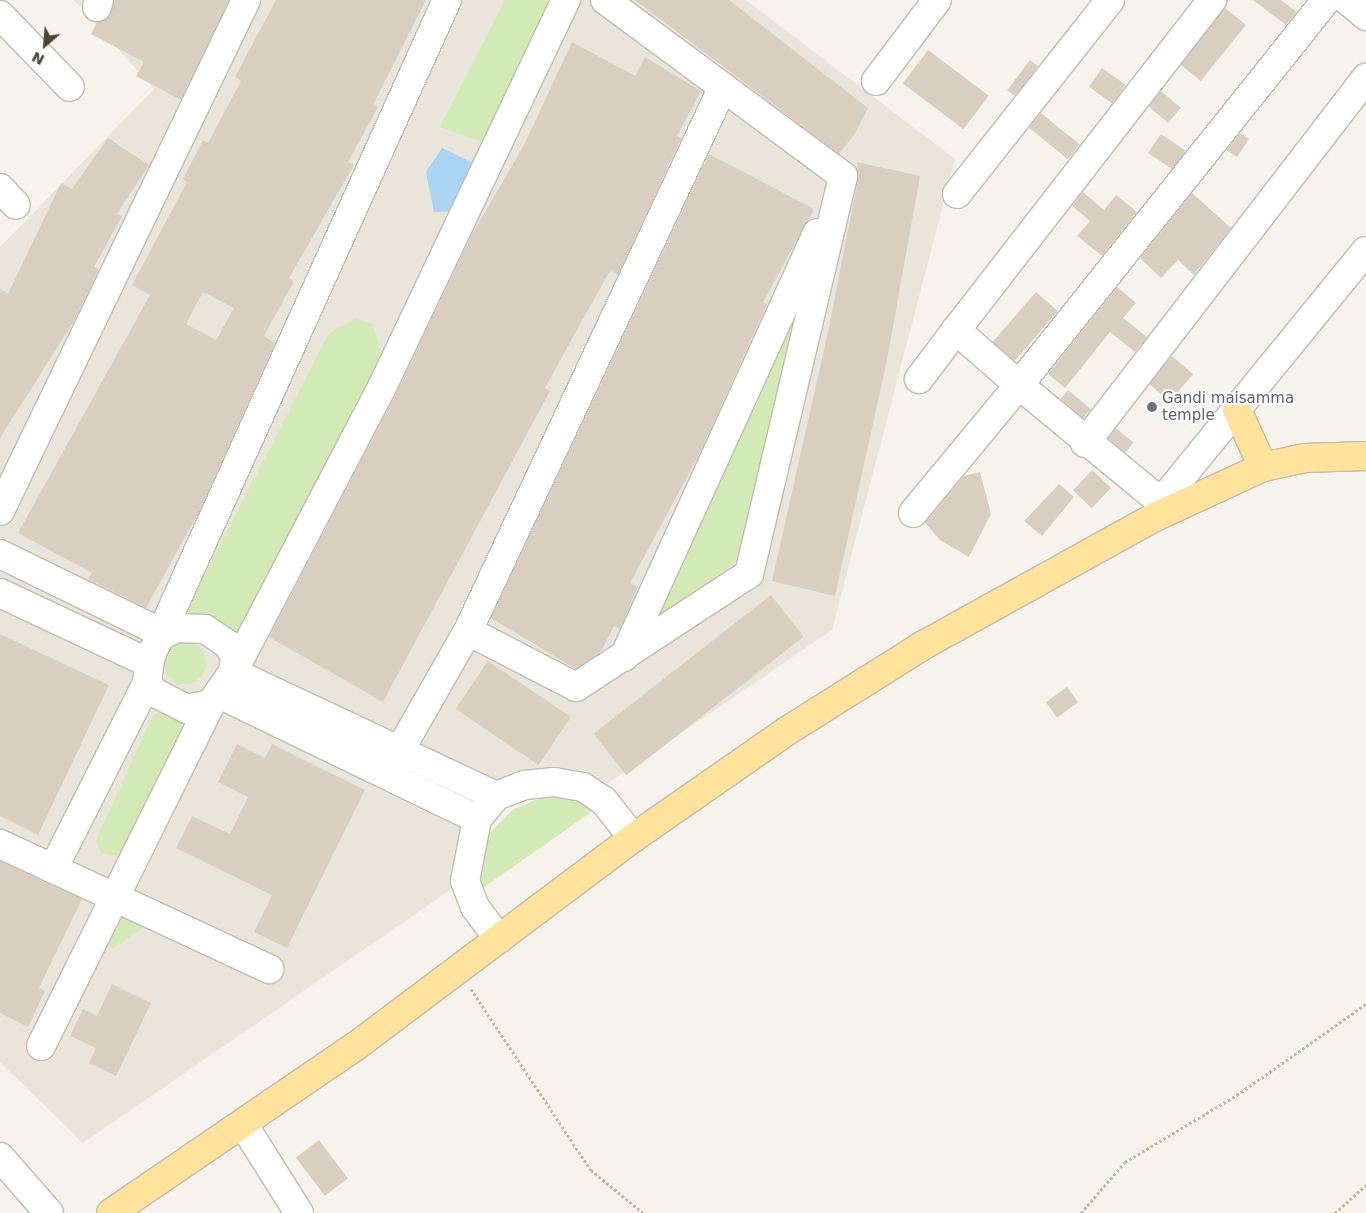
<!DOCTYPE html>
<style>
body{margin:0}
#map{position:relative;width:1366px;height:1213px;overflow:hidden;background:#f6f3ec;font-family:"DejaVu Sans",sans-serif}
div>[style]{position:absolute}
.residential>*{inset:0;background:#eae5da}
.green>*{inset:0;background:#d2eab5}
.round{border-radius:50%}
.water>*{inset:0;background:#a9d4f2}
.building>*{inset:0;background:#d8cfc1;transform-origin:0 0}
.path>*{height:3px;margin-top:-1.5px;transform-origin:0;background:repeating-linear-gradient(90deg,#c4b79f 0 2.5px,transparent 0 5px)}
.roads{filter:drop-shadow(1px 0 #c2bbae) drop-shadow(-1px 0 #c2bbae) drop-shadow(0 1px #c2bbae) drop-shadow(0 -1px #c2bbae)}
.minor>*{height:28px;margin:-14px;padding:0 14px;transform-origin:14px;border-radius:14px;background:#fff}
.major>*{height:28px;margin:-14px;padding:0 14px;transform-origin:14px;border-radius:14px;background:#ffe39c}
.dots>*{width:14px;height:14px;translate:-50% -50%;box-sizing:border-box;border:2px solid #fff;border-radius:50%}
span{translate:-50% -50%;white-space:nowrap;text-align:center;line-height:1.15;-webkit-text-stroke:4px #fff;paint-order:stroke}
.worship-label{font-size:15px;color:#5b616d}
.left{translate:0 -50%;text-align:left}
.north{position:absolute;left:20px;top:20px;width:50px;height:50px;-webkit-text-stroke:4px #fff;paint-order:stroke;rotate:207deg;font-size:14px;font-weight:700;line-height:20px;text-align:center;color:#4b4439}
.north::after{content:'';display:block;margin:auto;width:18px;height:22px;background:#4b4439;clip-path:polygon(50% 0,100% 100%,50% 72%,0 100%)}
</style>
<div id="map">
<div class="residential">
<i style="clip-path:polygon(74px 0,746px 0,955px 159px,832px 630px,608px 783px,489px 780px,456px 886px,83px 1143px,0 1062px,0 247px,154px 89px)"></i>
</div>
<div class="green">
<i style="clip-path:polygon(505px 0,545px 0,567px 17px,497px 147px,440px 127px)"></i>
<i style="clip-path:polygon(806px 289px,736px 562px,655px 620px)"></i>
<i style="clip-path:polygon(355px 319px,373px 324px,385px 366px,241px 640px,186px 611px,329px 333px)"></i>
<i class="round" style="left:164px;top:642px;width:42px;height:42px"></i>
<i style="clip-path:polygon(161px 711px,181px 717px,182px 733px,126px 851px,119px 856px,101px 853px,96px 842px,99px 833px,153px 715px)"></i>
<i style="clip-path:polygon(542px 797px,574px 799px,594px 810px,483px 888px,477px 874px,486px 837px,512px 810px)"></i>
<i style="clip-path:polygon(124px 915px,143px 928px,112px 949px,108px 944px)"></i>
</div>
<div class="water">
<i style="clip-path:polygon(442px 148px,479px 166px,457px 211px,434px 212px,426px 172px)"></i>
</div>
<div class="building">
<i style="clip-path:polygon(114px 0,229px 0,181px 100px,136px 76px,144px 62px,91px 34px,97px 22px,108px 18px)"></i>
<i style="clip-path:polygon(evenodd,276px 0,426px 0,373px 105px,378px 107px,348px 162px,354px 165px,289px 278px,294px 281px,264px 336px,275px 343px,200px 510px,146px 608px,88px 579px,92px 573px,18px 533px,150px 295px,132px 285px,187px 182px,183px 179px,203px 140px,208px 143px,241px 81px,235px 77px,276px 0,203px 292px,234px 308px,216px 340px,186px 324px,203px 292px)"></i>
<i style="clip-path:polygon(635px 0,729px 0,868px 108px,854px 135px,839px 154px)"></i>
<i style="clip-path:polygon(1253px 0,1281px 0,1297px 12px,1286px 25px)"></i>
<i style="left:1225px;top:8px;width:27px;height:72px;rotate:39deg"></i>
<i style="clip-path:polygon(572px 42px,635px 76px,645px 57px,701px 91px,677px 136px,681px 139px,618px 275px,611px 271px,607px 276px,579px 326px,545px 388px,550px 391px,383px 702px,269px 637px,396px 394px,471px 236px,524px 145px)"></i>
<i style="left:928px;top:50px;width:76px;height:42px;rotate:37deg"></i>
<i style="left:1030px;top:60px;width:10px;height:38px;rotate:37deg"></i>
<i style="left:1102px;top:68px;width:29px;height:23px;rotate:35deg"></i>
<i style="left:1161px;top:91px;width:26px;height:20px;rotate:40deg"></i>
<i style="left:1041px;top:113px;width:50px;height:19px;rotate:39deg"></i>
<i style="clip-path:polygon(1240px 133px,1249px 139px,1237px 157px,1226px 150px)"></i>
<i style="left:1161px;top:134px;width:30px;height:23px;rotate:34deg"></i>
<i style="clip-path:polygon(108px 138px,149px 165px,117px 214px,122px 216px,94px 267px,99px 269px,74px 321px,0 438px,0 289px,8px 294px,61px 183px,72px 189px)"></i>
<i style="clip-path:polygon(709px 154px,814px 209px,763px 302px,767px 304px,701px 451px,630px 583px,638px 587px,620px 629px,614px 626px,600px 653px,576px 669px,491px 618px)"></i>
<i style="clip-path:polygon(857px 162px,920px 176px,887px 360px,835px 596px,772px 581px,828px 332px,858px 180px)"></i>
<i style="clip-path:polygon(1083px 192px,1104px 210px,1116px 195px,1137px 212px,1102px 256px,1077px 236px,1090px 221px,1072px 206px)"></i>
<i style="clip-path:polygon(1192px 193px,1231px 228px,1194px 275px,1178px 260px,1161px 278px,1140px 258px)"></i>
<i style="clip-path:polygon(1117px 287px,1136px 303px,1123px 318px,1147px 337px,1135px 352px,1110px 332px,1065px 388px,1048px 374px)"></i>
<i style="left:1036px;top:292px;width:29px;height:66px;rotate:41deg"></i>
<i style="left:1172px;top:356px;width:28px;height:36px;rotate:41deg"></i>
<i style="left:1068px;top:390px;width:30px;height:12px;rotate:40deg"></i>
<i style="left:1116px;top:428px;width:23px;height:13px;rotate:40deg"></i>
<i style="left:1092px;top:470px;width:26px;height:28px;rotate:43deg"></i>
<i style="clip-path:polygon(980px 472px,991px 514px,969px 557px,940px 540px,925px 523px,964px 476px)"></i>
<i style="clip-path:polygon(1059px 484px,1074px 497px,1042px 536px,1024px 521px)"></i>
<i style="left:771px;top:595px;width:53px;height:225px;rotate:52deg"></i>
<i style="clip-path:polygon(0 634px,109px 685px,38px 835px,0 816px)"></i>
<i style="left:488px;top:661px;width:100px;height:58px;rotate:34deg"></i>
<i style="left:1067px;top:687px;width:19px;height:26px;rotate:54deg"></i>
<i style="clip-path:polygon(237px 744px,265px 758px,272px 744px,365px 790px,287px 948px,254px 932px,272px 895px,176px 848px,192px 816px,230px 834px,248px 797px,218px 782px)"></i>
<i style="clip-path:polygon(0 861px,82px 899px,39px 988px,45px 991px,28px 1027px,0 1013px)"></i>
<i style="clip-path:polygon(112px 984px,151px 1003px,116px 1076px,89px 1063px,96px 1048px,70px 1036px,83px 1009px,97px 1016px)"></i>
<i style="left:319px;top:1140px;width:48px;height:29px;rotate:53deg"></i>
</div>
<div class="path">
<i style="left:471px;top:989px;width:217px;rotate:56.5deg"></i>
<i style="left:591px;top:1170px;width:67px;rotate:39.6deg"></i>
<i style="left:1081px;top:1213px;width:67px;rotate:-49.2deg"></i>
<i style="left:1125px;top:1162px;width:131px;rotate:-30.9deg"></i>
<i style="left:1237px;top:1095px;width:158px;rotate:-35.2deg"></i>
<i style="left:1335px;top:1213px;width:42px;rotate:-42.1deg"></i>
</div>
<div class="roads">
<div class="minor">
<i style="left:1347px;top:0;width:25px;rotate:40deg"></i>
<i style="left:97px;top:7px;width:7px;rotate:-74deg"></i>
<i style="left:0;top:15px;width:100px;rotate:45.8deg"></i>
<i style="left:876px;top:81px;width:101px;rotate:-53deg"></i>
<i style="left:0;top:188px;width:23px;rotate:47deg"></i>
<i style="left:957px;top:194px;width:247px;rotate:-51.7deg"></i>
<i style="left:919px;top:379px;width:61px;rotate:-52.9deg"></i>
<i style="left:1085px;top:443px;width:461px;rotate:-52.4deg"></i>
<i style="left:1161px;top:502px;width:184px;rotate:-140.5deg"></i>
<i style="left:1019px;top:385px;width:492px;rotate:-51.4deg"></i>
<i style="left:0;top:511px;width:567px;rotate:-64.29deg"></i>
<i style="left:913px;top:513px;width:166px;rotate:-50.4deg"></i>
<i style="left:1019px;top:385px;width:84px;rotate:-138.9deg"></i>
<i style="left:956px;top:330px;width:418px;rotate:-52.2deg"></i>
<i style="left:1155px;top:517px;width:16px;rotate:-68deg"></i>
<i style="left:1161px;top:502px;width:324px;rotate:-50.8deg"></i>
<i style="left:0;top:554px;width:182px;rotate:26deg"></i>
<i style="left:0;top:593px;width:165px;rotate:25.2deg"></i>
<i style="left:468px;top:631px;width:122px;rotate:27.4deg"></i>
<i style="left:576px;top:687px;width:207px;rotate:-33.2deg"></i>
<i style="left:749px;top:574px;width:409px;rotate:-76.7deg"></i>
<i style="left:843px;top:176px;width:296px;rotate:-143.5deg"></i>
<i style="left:164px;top:634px;width:14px;rotate:-25deg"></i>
<i style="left:177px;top:628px;width:28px;rotate:2deg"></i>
<i style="left:205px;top:629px;width:29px;rotate:34deg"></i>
<i style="left:229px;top:645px;width:14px;rotate:65deg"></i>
<i style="left:235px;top:658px;width:14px;rotate:98deg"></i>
<i style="left:233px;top:672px;width:39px;rotate:125deg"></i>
<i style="left:211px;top:704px;width:25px;rotate:168deg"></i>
<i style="left:187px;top:709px;width:36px;rotate:-153deg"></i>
<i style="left:155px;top:693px;width:13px;rotate:-129deg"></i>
<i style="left:147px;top:683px;width:25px;rotate:-83deg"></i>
<i style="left:150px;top:658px;width:722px;rotate:-65.71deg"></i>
<i style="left:624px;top:657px;width:466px;rotate:-65.5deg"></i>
<i style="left:221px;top:695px;width:284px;rotate:25.8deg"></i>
<i style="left:400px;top:750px;width:137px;rotate:-60.3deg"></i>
<i style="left:468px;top:631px;width:599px;rotate:-64.89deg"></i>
<i style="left:496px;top:796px;width:291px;rotate:-154.8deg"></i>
<i style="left:233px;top:672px;width:322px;rotate:-62.4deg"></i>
<i style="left:382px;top:387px;width:429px;rotate:-64.6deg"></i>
<i style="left:0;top:844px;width:297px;rotate:24.9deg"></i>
<i style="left:53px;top:869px;width:208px;rotate:-63.2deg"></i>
<i style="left:499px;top:939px;width:40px;rotate:-127deg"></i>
<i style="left:475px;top:907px;width:28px;rotate:-111deg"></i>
<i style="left:465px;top:881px;width:63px;rotate:-79deg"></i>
<i style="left:477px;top:819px;width:30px;rotate:-50deg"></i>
<i style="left:496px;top:796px;width:31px;rotate:-21deg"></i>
<i style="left:525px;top:785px;width:29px;rotate:-6deg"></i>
<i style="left:554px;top:782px;width:29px;rotate:10deg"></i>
<i style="left:583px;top:787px;width:25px;rotate:34deg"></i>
<i style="left:604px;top:801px;width:47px;rotate:51.9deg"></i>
<i style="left:41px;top:1046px;width:382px;rotate:-63.6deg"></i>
<i style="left:243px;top:1124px;width:105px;rotate:57.8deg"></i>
<i style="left:0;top:1157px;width:74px;rotate:48.8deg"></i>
</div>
<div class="major">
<i style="left:1237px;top:410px;width:63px;rotate:65.5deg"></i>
<i style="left:111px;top:1213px;width:297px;rotate:-34.3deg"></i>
<i style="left:356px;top:1046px;width:346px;rotate:-36.9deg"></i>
<i style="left:633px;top:838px;width:188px;rotate:-34.8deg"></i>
<i style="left:787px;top:731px;width:160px;rotate:-32.2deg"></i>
<i style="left:922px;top:646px;width:266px;rotate:-29deg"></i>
<i style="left:1155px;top:517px;width:119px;rotate:-24.8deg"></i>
<i style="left:1263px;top:467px;width:43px;rotate:-12.1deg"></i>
<i style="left:1305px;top:458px;width:61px;rotate:-1.9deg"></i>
</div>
</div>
<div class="dots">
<i style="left:1152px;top:407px;background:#6b7280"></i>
</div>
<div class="worship-label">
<span class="left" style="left:1162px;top:407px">Gandi maisamma<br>temple</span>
</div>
<div class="north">N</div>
</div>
